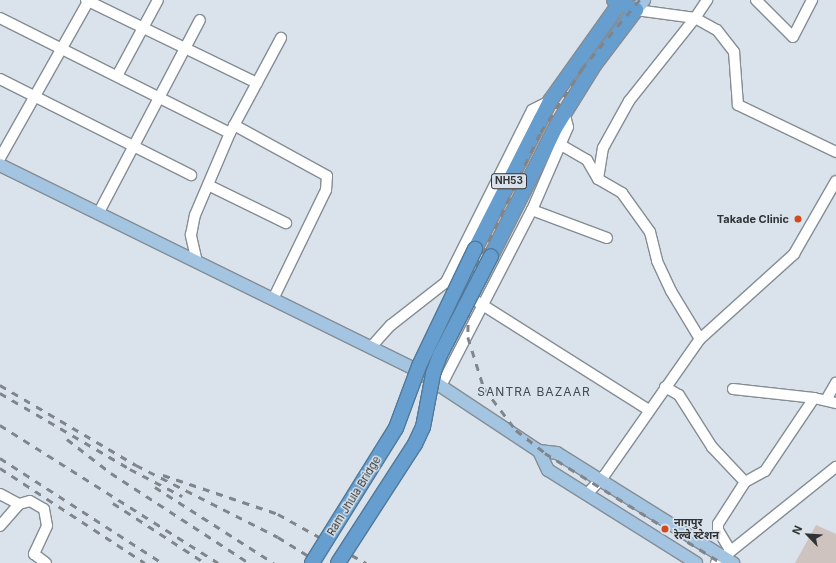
<!DOCTYPE html>
<meta charset="utf-8">
<style>
body{margin:0}
#map{position:relative;width:836px;height:563px;overflow:hidden;background:#dae3eb;font-family:Inter,"Noto Sans Devanagari",sans-serif}
div>[style]{position:absolute}
.building>*{inset:0;background:#cec3bf}
.roads{filter:drop-shadow(1px 0 #858d94) drop-shadow(-1px 0 #858d94) drop-shadow(0 1px #858d94) drop-shadow(0 -1px #858d94)}
.minor>*{height:10px;margin:-5px;padding:0 5px;transform-origin:5px;border-radius:5px;background:#fff}
.major>*{height:12px;margin:-6px;padding:0 6px;transform-origin:6px;border-radius:6px;background:#a3c5e2}
.highway>*{height:14px;margin:-7px;padding:0 7px;transform-origin:7px;border-radius:7px;background:#659ecf}
.rail>*{height:2.5px;margin-top:-1.25px;transform-origin:0;background:repeating-linear-gradient(90deg,#7f858b 0 7px,transparent 0 14px)}
.bridges{filter:drop-shadow(1px 0 #527999) drop-shadow(-1px 0 #527999) drop-shadow(0 1px #527999) drop-shadow(0 -1px #527999)}
.highway-bridge>*{height:14px;margin:-7px;padding:0 7px;transform-origin:7px;border-radius:7px;background:#659ecf}
.dots>*{width:11px;height:11px;translate:-50% -50%;box-sizing:border-box;border:2px solid #dae3eb;border-radius:50%}
span{translate:-50% -50%;white-space:nowrap;text-align:center;line-height:1.15;-webkit-text-stroke:3px #dae3eb;paint-order:stroke}
.shield-label span{padding:1px 3px;background:#dae3eb;border:1px solid;border-radius:3px;-webkit-text-stroke-width:0}
.shield-label{font-size:10px;color:#303336;font-weight:700}
.poi-label{font-size:11px;color:#303336;font-weight:700}
.right{translate:-100% -50%;text-align:right}
.left{translate:0 -50%;text-align:left}
.street-label{font-size:11px;color:#303336}
.neighbourhood-label{font-size:12px;color:#424950;letter-spacing:1px}
.north{position:absolute;left:788px;top:515px;width:40px;height:40px;-webkit-text-stroke:3px #dae3eb;paint-order:stroke;rotate:295deg;font-size:11px;font-weight:700;line-height:16px;text-align:center;color:#303336}
.north::after{content:'';display:block;margin:auto;width:14px;height:18px;background:#303336;clip-path:polygon(50% 0,100% 100%,50% 72%,0 100%)}
</style>
<div id="map">
<div class="building">
<i style="clip-path:polygon(816px 525px,836px 534px,836px 563px,795px 563px)"></i>
</div>
<div class="roads">
<div class="minor">
<i style="left:86px;top:0;width:190px;rotate:25.9deg"></i>
<i style="left:756px;top:0;width:52px;rotate:45deg"></i>
<i style="left:793px;top:37px;width:42px;rotate:-62.8deg"></i>
<i style="left:636px;top:10px;width:60px;rotate:7.7deg"></i>
<i style="left:695px;top:18px;width:22px;rotate:-56deg"></i>
<i style="left:0;top:18px;width:257px;rotate:26.6deg"></i>
<i style="left:117px;top:76px;width:86px;rotate:-61.7deg"></i>
<i style="left:0;top:79px;width:214px;rotate:26.7deg"></i>
<i style="left:234px;top:125px;width:106px;rotate:28.7deg"></i>
<i style="left:327px;top:176px;width:14px;rotate:94deg"></i>
<i style="left:326px;top:190px;width:121px;rotate:115.9deg"></i>
<i style="left:561px;top:145px;width:30px;rotate:30deg"></i>
<i style="left:587px;top:160px;width:22px;rotate:60deg"></i>
<i style="left:598px;top:179px;width:28px;rotate:30deg"></i>
<i style="left:622px;top:193px;width:48px;rotate:54.3deg"></i>
<i style="left:650px;top:232px;width:30px;rotate:76deg"></i>
<i style="left:657px;top:261px;width:33px;rotate:65deg"></i>
<i style="left:671px;top:291px;width:56px;rotate:58.9deg"></i>
<i style="left:0;top:158px;width:181px;rotate:-60.6deg"></i>
<i style="left:598px;top:179px;width:31px;rotate:-81deg"></i>
<i style="left:603px;top:148px;width:54px;rotate:-61deg"></i>
<i style="left:629px;top:101px;width:106px;rotate:-51.5deg"></i>
<i style="left:695px;top:18px;width:25px;rotate:29deg"></i>
<i style="left:717px;top:30px;width:28px;rotate:52deg"></i>
<i style="left:734px;top:52px;width:53px;rotate:85.7deg"></i>
<i style="left:738px;top:105px;width:109px;rotate:25.6deg"></i>
<i style="left:208px;top:185px;width:87px;rotate:26deg"></i>
<i style="left:532px;top:210px;width:80px;rotate:20.5deg"></i>
<i style="left:98px;top:214px;width:219px;rotate:-62.3deg"></i>
<i style="left:197px;top:262px;width:28px;rotate:-103deg"></i>
<i style="left:191px;top:235px;width:20px;rotate:-79deg"></i>
<i style="left:195px;top:215px;width:89px;rotate:-66.9deg"></i>
<i style="left:230px;top:133px;width:108px;rotate:-61.8deg"></i>
<i style="left:451px;top:285px;width:234px;rotate:32.3deg"></i>
<i style="left:371px;top:347px;width:30px;rotate:-48deg"></i>
<i style="left:391px;top:325px;width:70px;rotate:-38deg"></i>
<i style="left:446px;top:282px;width:192px;rotate:-63.4deg"></i>
<i style="left:532px;top:110px;width:20px;rotate:-27deg"></i>
<i style="left:442px;top:384px;width:196px;rotate:-62.7deg"></i>
<i style="left:532px;top:210px;width:90px;rotate:-66.6deg"></i>
<i style="left:568px;top:127px;width:16px;rotate:-105deg"></i>
<i style="left:665px;top:387px;width:16px;rotate:30deg"></i>
<i style="left:679px;top:395px;width:62px;rotate:57.6deg"></i>
<i style="left:712px;top:447px;width:48px;rotate:46.7deg"></i>
<i style="left:745px;top:482px;width:50px;rotate:122.7deg"></i>
<i style="left:718px;top:524px;width:6px;rotate:90deg"></i>
<i style="left:718px;top:530px;width:23px;rotate:59deg"></i>
<i style="left:733px;top:389px;width:81px;rotate:6.3deg"></i>
<i style="left:814px;top:398px;width:23px;rotate:13deg"></i>
<i style="left:826px;top:400px;width:20px;rotate:-60deg"></i>
<i style="left:745px;top:482px;width:23px;rotate:-29deg"></i>
<i style="left:765px;top:471px;width:88px;rotate:-56.1deg"></i>
<i style="left:0;top:494px;width:21px;rotate:28deg"></i>
<i style="left:587px;top:494px;width:25px;rotate:-47deg"></i>
<i style="left:604px;top:476px;width:167px;rotate:-55deg"></i>
<i style="left:700px;top:339px;width:127px;rotate:-42.1deg"></i>
<i style="left:794px;top:254px;width:84px;rotate:-60.1deg"></i>
<i style="left:0;top:526px;width:29px;rotate:-49deg"></i>
<i style="left:19px;top:504px;width:11px;rotate:-15deg"></i>
<i style="left:30px;top:501px;width:16px;rotate:30deg"></i>
<i style="left:44px;top:509px;width:17px;rotate:80deg"></i>
<i style="left:47px;top:526px;width:31px;rotate:115deg"></i>
<i style="left:34px;top:554px;width:15px;rotate:37deg"></i>
<i style="left:716px;top:563px;width:154px;rotate:-38.7deg"></i>
</div>
<div class="major">
<i style="left:636px;top:10px;width:13px;rotate:-51deg"></i>
<i style="left:0;top:165px;width:462px;rotate:26.2deg"></i>
<i style="left:415px;top:369px;width:149px;rotate:33.5deg"></i>
<i style="left:539px;top:451px;width:18px;rotate:6deg"></i>
<i style="left:557px;top:453px;width:208px;rotate:32deg"></i>
<i style="left:539px;top:451px;width:21px;rotate:65deg"></i>
<i style="left:548px;top:470px;width:175px;rotate:32.1deg"></i>
</div>
<div class="highway">
<i style="left:475px;top:249px;width:166px;rotate:-63.1deg"></i>
<i style="left:550px;top:101px;width:120px;rotate:-54.5deg"></i>
<i style="left:491px;top:256px;width:147px;rotate:-63.3deg"></i>
<i style="left:557px;top:125px;width:72px;rotate:-58.1deg"></i>
<i style="left:595px;top:64px;width:68px;rotate:-52.8deg"></i>
<i style="left:636px;top:10px;width:24px;rotate:-156deg"></i>
</div>
</div>
<div class="rail">
<i style="left:640px;top:0;width:89px;rotate:130deg"></i>
<i style="left:583px;top:68px;width:79px;rotate:123.1deg"></i>
<i style="left:540px;top:134px;width:152px;rotate:115.4deg"></i>
<i style="left:475px;top:271px;width:27px;rotate:103deg"></i>
<i style="left:469px;top:297px;width:40px;rotate:91.4deg"></i>
<i style="left:468px;top:337px;width:53px;rotate:72.6deg"></i>
<i style="left:484px;top:388px;width:53px;rotate:52.7deg"></i>
<i style="left:516px;top:430px;width:37px;rotate:38deg"></i>
<i style="left:545px;top:453px;width:208px;rotate:31.9deg"></i>
<i style="left:0;top:385px;width:158px;rotate:30.5deg"></i>
<i style="left:136px;top:465px;width:159px;rotate:26.9deg"></i>
<i style="left:278px;top:537px;width:49px;rotate:31.8deg"></i>
<i style="left:0;top:393px;width:151px;rotate:30.3deg"></i>
<i style="left:130px;top:469px;width:59px;rotate:27.4deg"></i>
<i style="left:0;top:425px;width:258px;rotate:32.3deg"></i>
<i style="left:67px;top:439px;width:56px;rotate:37.7deg"></i>
<i style="left:111px;top:473px;width:165px;rotate:33.1deg"></i>
<i style="left:0;top:458px;width:193px;rotate:32.9deg"></i>
<i style="left:0;top:468px;width:173px;rotate:33.2deg"></i>
<i style="left:163px;top:475px;width:121px;rotate:18.7deg"></i>
<i style="left:278px;top:514px;width:101px;rotate:29.1deg"></i>
<i style="left:155px;top:487px;width:141px;rotate:32.6deg"></i>
<i style="left:113px;top:503px;width:110px;rotate:33.1deg"></i>
</div>
<div class="bridges">
<div class="highway-bridge">
<i style="left:312px;top:563px;width:159px;rotate:-58.1deg"></i>
<i style="left:396px;top:428px;width:66px;rotate:-69.6deg"></i>
<i style="left:419px;top:366px;width:130px;rotate:-64.4deg"></i>
<i style="left:338px;top:563px;width:142px;rotate:-57.1deg"></i>
<i style="left:415px;top:444px;width:19px;rotate:-65deg"></i>
<i style="left:423px;top:427px;width:54px;rotate:-79.3deg"></i>
<i style="left:433px;top:374px;width:20px;rotate:-70deg"></i>
<i style="left:440px;top:355px;width:111px;rotate:-62.7deg"></i>
</div>
</div>
<div class="dots">
<i style="left:798px;top:219px;background:#d24a1d"></i>
<i style="left:665px;top:529px;background:#d24a1d"></i>
</div>
<div class="shield-label">
<span style="left:509px;top:181px">NH53</span>
</div>
<div class="poi-label">
<span class="right" style="left:789px;top:219px">Takade Clinic</span>
<span class="left" style="left:674px;top:529px">नागपुर<br>रेल्वे स्टेशन</span>
</div>
<div class="street-label">
<span style="left:354px;top:496px;rotate:-58deg">Ram Jhula Bridge</span>
</div>
<div class="neighbourhood-label">
<span style="left:534px;top:392px">SANTRA BAZAAR</span>
</div>
<div class="north">N</div>
</div>
